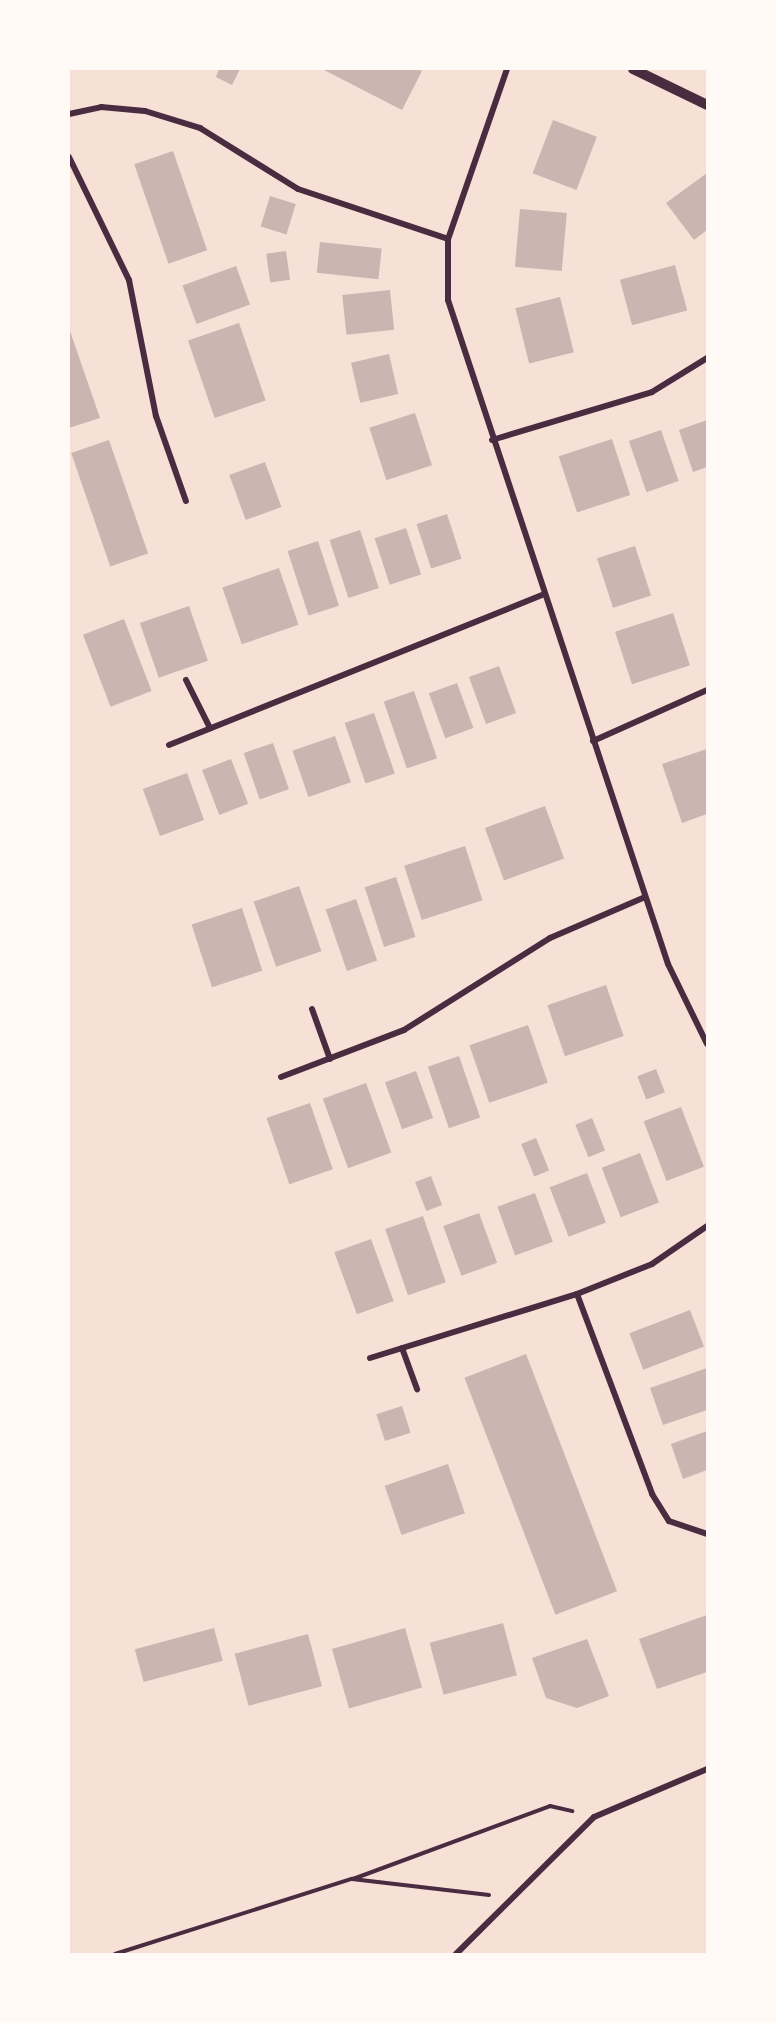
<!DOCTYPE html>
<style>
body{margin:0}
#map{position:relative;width:776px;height:2023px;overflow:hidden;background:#f7e1d7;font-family:Ubuntu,sans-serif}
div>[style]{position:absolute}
.building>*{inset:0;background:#ccb4b1;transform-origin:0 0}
.path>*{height:4px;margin:-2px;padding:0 2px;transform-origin:2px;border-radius:2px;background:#4a2c40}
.minor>*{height:6px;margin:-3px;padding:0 3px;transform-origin:3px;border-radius:3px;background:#4a2c40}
.tertiary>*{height:10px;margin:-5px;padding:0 5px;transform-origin:5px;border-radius:5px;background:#4a2c40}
span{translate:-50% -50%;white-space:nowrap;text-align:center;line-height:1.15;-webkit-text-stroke:6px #fffaf5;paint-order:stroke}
.frame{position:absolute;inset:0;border:70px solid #fffaf5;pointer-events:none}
</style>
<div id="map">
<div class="building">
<i style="clip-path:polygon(219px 69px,240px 69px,232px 85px,216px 77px)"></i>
<i style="clip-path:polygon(322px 69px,419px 69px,422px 71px,402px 110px)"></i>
<i style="left:553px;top:120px;width:47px;height:57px;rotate:21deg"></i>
<i style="left:173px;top:151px;width:105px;height:41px;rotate:71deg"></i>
<i style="clip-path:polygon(707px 173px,707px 230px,694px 240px,666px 203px)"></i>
<i style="left:270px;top:196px;width:27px;height:32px;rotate:17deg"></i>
<i style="left:520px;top:209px;width:47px;height:58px;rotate:5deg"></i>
<i style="left:320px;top:242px;width:62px;height:31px;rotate:6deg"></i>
<i style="left:286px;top:251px;width:29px;height:20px;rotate:82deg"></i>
<i style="left:675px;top:265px;width:47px;height:57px;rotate:75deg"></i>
<i style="left:236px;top:266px;width:41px;height:57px;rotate:70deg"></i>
<i style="left:390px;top:290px;width:40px;height:48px;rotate:84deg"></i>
<i style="left:560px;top:297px;width:57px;height:46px;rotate:76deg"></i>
<i style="left:239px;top:323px;width:82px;height:54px;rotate:71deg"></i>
<i style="clip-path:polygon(69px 328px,100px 418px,69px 428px)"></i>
<i style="left:389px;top:354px;width:41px;height:39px;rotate:77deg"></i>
<i style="left:415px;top:413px;width:55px;height:48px;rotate:72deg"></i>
<i style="clip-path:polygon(707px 420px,707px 467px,693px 472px,679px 430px)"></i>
<i style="left:661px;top:430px;width:54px;height:34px;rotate:71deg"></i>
<i style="left:612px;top:439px;width:59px;height:56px;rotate:72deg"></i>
<i style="left:109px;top:440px;width:120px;height:40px;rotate:71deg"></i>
<i style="left:265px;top:462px;width:48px;height:38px;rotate:70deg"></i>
<i style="left:447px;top:514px;width:47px;height:32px;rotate:72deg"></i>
<i style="left:406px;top:528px;width:49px;height:33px;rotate:72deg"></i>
<i style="left:360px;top:530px;width:61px;height:32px;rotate:72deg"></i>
<i style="left:318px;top:541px;width:68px;height:32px;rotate:72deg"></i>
<i style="left:635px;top:546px;width:52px;height:40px;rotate:72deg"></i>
<i style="left:279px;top:568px;width:60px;height:60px;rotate:71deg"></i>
<i style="left:189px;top:606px;width:58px;height:52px;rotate:71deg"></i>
<i style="left:673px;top:613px;width:55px;height:61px;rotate:72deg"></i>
<i style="left:124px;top:619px;width:77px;height:44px;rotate:69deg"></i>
<i style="left:499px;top:666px;width:50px;height:32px;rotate:70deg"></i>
<i style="left:457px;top:683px;width:48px;height:30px;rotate:70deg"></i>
<i style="left:414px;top:691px;width:71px;height:32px;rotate:71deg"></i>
<i style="left:374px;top:713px;width:64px;height:31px;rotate:71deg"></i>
<i style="left:335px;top:736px;width:49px;height:45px;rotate:71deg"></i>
<i style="left:273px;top:743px;width:49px;height:31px;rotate:71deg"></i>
<i style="clip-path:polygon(707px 749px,707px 814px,682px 823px,662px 764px)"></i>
<i style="left:231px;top:759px;width:48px;height:31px;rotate:69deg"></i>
<i style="left:187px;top:773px;width:50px;height:47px;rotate:70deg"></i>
<i style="left:545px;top:806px;width:56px;height:64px;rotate:70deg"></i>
<i style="left:465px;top:846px;width:57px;height:64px;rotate:72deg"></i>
<i style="left:396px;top:877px;width:63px;height:33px;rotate:72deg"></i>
<i style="left:299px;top:886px;width:69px;height:48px;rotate:71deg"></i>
<i style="left:356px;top:899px;width:65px;height:32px;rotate:71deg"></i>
<i style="left:242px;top:908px;width:66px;height:53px;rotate:72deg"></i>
<i style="left:606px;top:985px;width:54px;height:62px;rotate:71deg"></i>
<i style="left:528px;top:1025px;width:61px;height:62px;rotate:71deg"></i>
<i style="left:459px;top:1056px;width:65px;height:33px;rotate:71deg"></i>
<i style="left:656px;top:1069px;width:25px;height:20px;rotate:69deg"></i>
<i style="left:416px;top:1071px;width:50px;height:33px;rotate:70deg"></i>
<i style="left:366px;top:1083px;width:74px;height:46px;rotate:70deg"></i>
<i style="left:310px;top:1103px;width:70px;height:46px;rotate:71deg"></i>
<i style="left:681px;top:1107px;width:64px;height:40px;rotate:69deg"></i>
<i style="left:592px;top:1118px;width:35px;height:18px;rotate:68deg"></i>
<i style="left:536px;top:1138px;width:35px;height:16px;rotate:68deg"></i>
<i style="left:640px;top:1153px;width:53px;height:41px;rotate:69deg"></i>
<i style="left:587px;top:1173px;width:53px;height:40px;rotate:69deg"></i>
<i style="left:431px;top:1176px;width:31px;height:17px;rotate:69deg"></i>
<i style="left:535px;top:1193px;width:52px;height:40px;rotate:70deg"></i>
<i style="left:479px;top:1213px;width:53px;height:38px;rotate:70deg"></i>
<i style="left:423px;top:1216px;width:70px;height:40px;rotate:71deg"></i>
<i style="left:371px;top:1239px;width:66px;height:39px;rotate:70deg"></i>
<i style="left:690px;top:1310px;width:39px;height:65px;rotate:69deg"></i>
<i style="left:526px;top:1354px;width:254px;height:66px;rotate:69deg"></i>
<i style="clip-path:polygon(707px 1368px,707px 1410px,663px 1425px,650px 1388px)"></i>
<i style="left:402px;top:1406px;width:28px;height:27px;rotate:72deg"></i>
<i style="clip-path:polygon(707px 1431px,707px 1470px,683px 1479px,671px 1444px)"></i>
<i style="left:448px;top:1464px;width:52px;height:67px;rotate:71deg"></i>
<i style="clip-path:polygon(707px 1615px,707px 1672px,657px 1689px,639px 1639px)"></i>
<i style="left:503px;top:1623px;width:54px;height:76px;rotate:75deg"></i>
<i style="left:214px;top:1628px;width:34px;height:82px;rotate:75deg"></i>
<i style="left:405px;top:1628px;width:62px;height:76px;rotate:74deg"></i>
<i style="left:308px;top:1634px;width:54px;height:76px;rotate:75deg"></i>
<i style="clip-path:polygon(587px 1639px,609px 1696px,577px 1708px,546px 1698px,532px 1658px)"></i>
</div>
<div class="path">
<i style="left:353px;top:1879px;width:210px;rotate:-20.3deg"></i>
<i style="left:550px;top:1806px;width:23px;rotate:13deg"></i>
<i style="left:115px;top:1954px;width:249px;rotate:-17.6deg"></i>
<i style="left:352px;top:1879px;width:138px;rotate:6.7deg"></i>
</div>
<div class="minor">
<i style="left:507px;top:69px;width:180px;rotate:109.1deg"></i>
<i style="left:448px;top:239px;width:61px;rotate:90deg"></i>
<i style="left:448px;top:300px;width:699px;rotate:71.67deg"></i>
<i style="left:668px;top:964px;width:89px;rotate:64deg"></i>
<i style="left:69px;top:114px;width:33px;rotate:-12deg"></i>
<i style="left:101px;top:107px;width:44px;rotate:5.2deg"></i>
<i style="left:145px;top:111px;width:58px;rotate:17.2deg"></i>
<i style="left:200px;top:128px;width:115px;rotate:31.9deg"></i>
<i style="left:298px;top:189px;width:158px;rotate:18.4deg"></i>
<i style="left:69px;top:157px;width:137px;rotate:64deg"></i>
<i style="left:129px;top:280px;width:139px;rotate:78.8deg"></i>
<i style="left:156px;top:416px;width:90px;rotate:70.6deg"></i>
<i style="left:492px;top:440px;width:167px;rotate:-16.7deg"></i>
<i style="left:652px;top:392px;width:65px;rotate:-31.7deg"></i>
<i style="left:186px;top:680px;width:54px;rotate:63.4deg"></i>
<i style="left:593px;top:741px;width:125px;rotate:-24.1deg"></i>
<i style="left:169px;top:745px;width:404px;rotate:-21.9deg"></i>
<i style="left:312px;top:1009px;width:53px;rotate:70.2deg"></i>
<i style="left:281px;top:1077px;width:132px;rotate:-20.9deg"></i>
<i style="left:404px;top:1030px;width:173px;rotate:-32.2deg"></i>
<i style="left:550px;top:938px;width:103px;rotate:-23.3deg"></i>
<i style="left:577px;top:1294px;width:214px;rotate:69.4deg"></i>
<i style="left:652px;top:1494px;width:32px;rotate:58deg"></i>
<i style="left:669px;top:1521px;width:40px;rotate:18.9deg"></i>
<i style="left:402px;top:1348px;width:44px;rotate:69.9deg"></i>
<i style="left:370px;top:1358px;width:217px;rotate:-17.2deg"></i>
<i style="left:577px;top:1294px;width:81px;rotate:-21.8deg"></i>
<i style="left:652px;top:1264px;width:67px;rotate:-34.6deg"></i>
<i style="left:456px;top:1954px;width:194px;rotate:-44.8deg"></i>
<i style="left:594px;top:1817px;width:123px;rotate:-23deg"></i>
</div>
<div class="tertiary">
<i style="left:633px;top:69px;width:82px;rotate:25.9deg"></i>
</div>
<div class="frame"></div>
</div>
